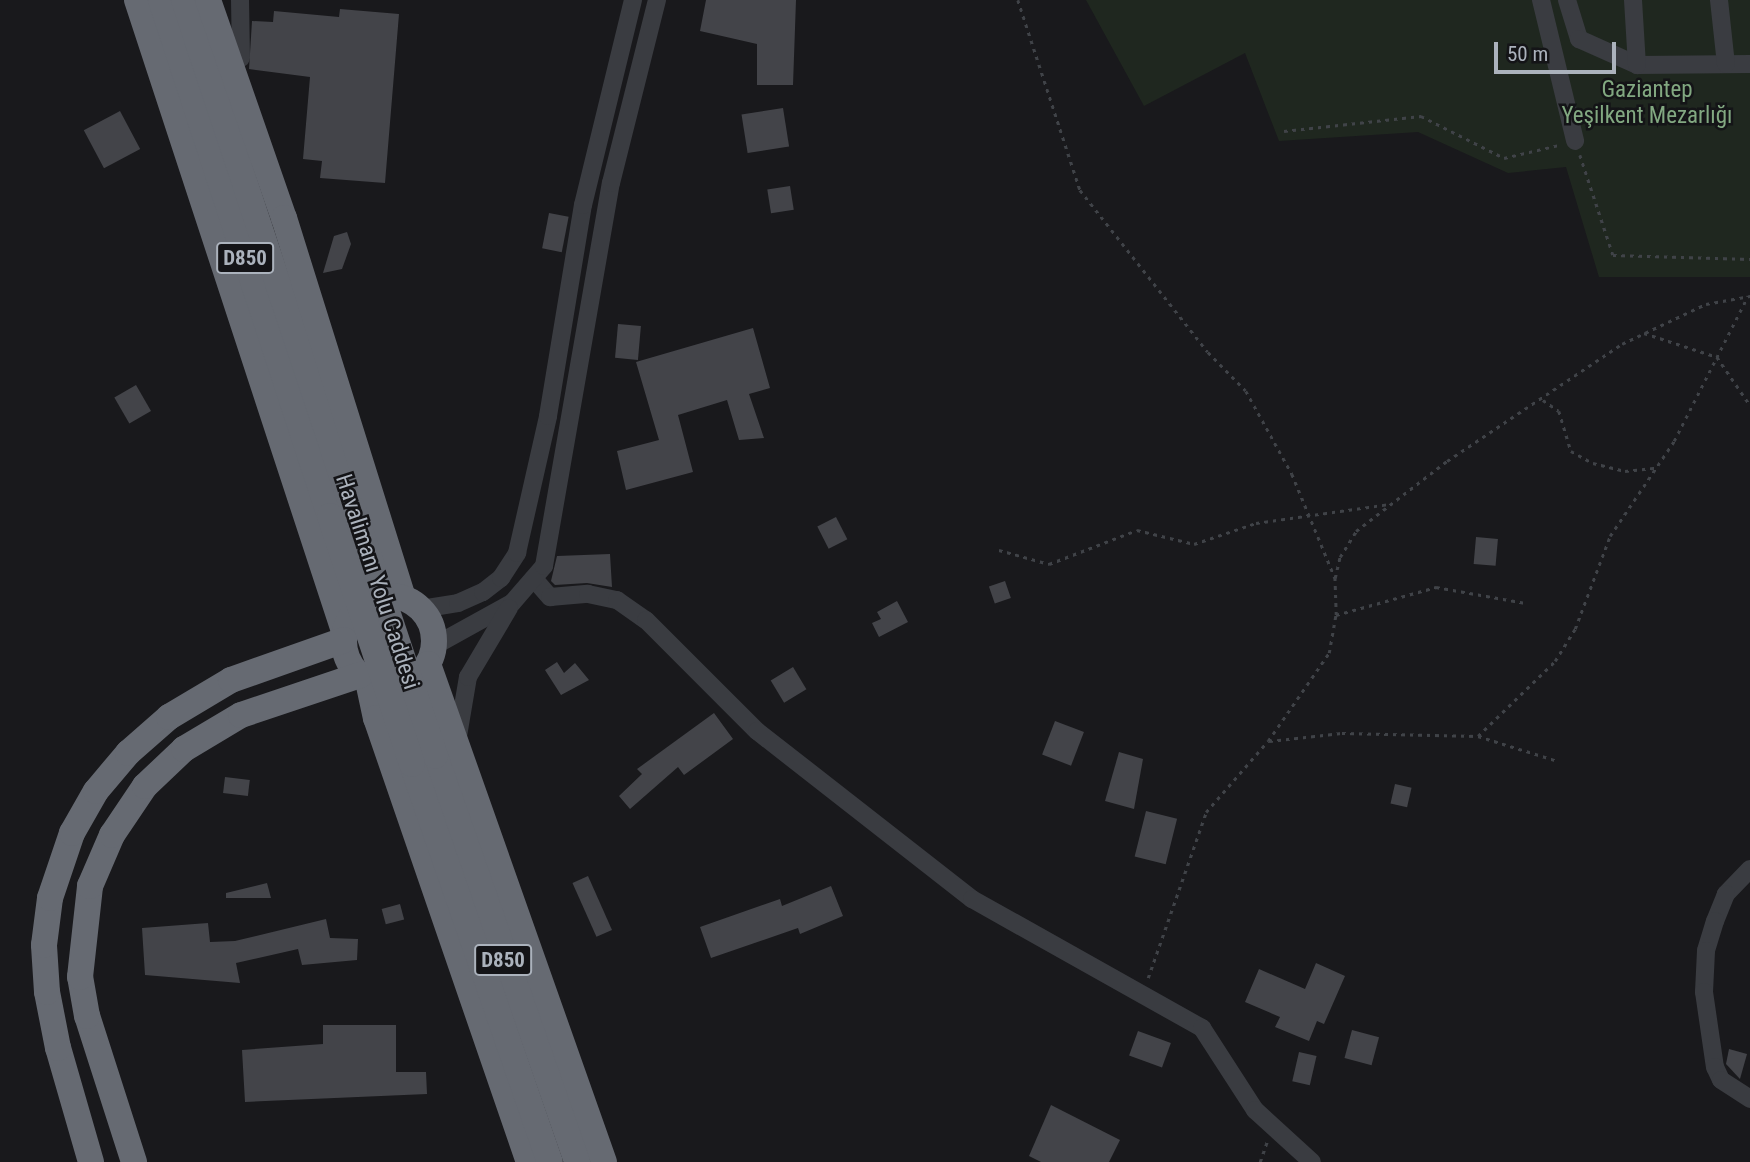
<!DOCTYPE html>
<meta charset="utf-8">
<style>
body{margin:0}
#map{position:relative;width:1750px;height:1162px;overflow:hidden;background:#19191c;font-family:"Roboto Condensed",sans-serif}
div>[style]{position:absolute}
.green>*{inset:0;background:#1f271f}
.building>*{inset:0;background:#434449;transform-origin:0 0}
.path>*{height:2.5px;margin-top:-1.25px;transform-origin:0;background:repeating-linear-gradient(90deg,#404348 0 3.5px,transparent 0 8.5px)}
.minor>*{height:18px;margin:-9px;padding:0 9px;transform-origin:9px;border-radius:9px;background:#3a3c41}
.highway>*{height:26px;margin:-13px;padding:0 13px;transform-origin:13px;border-radius:13px;background:#666a72}
.highway>.ring{margin:-13px;padding:0;box-sizing:content-box;background:none;border:26px solid #666a72;border-radius:50%}
.highway-bridge>*{height:26px;margin:-13px;padding:0 13px;transform-origin:13px;border-radius:13px;background:#666a72}
span{translate:-50% -50%;white-space:nowrap;text-align:center;line-height:1.15;-webkit-text-stroke:5px #141417;paint-order:stroke}
.shield-label span{padding:2px 5px;background:#141417;border:2px solid;border-radius:5px;-webkit-text-stroke-width:0}
.shield-label{font-size:21px;color:#abb2bc;font-weight:700}
.park-label{font-size:23px;color:#82a881}
.street-label{font-size:23px;color:#abb2bc}
.scale{position:absolute;left:1494px;top:42px;width:122px;height:32px;box-sizing:border-box;border:4px solid #abb2bc;border-top:0;padding-left:9px;font-size:21px;line-height:24px;white-space:nowrap;color:#abb2bc;-webkit-text-stroke:5px #141417;paint-order:stroke}
</style>
<div id="map">
<div class="green">
<i style="clip-path:polygon(1086px 0,1750px 0,1750px 277px,1599px 277px,1566px 167px,1508px 173px,1418px 132px,1279px 141px,1245px 53px,1144px 106px)"></i>
</div>
<div class="building">
<i style="clip-path:polygon(706px 0,796px 0,793px 85px,757px 85px,757px 44px,700px 31px)"></i>
<i style="clip-path:polygon(340px 9px,399px 14px,385px 183px,320px 178px,322px 161px,303px 159px,310px 77px,249px 69px,252px 21px,273px 22px,274px 11px,339px 17px)"></i>
<i style="left:783px;top:108px;width:39px;height:42px;rotate:81deg"></i>
<i style="left:120px;top:111px;width:43px;height:41px;rotate:62deg"></i>
<i style="left:790px;top:186px;width:24px;height:23px;rotate:81deg"></i>
<i style="left:549px;top:213px;width:20px;height:36px;rotate:11deg"></i>
<i style="clip-path:polygon(347px 232px,351px 244px,342px 269px,323px 273px,334px 236px)"></i>
<i style="left:618px;top:324px;width:23px;height:34px;rotate:5deg"></i>
<i style="clip-path:polygon(753px 328px,770px 388px,749px 394px,764px 438px,739px 440px,727px 400px,678px 415px,693px 472px,626px 490px,617px 451px,659px 440px,636px 362px)"></i>
<i style="left:136px;top:385px;width:30px;height:25px;rotate:60deg"></i>
<i style="left:836px;top:517px;width:25px;height:21px;rotate:63deg"></i>
<i style="left:1476px;top:537px;width:22px;height:27px;rotate:5deg"></i>
<i style="clip-path:polygon(610px 554px,612px 587px,587px 583px,555px 585px,551px 581px,557px 556px)"></i>
<i style="left:1005px;top:581px;width:18px;height:17px;rotate:71deg"></i>
<i style="clip-path:polygon(897px 601px,908px 622px,879px 637px,872px 623px,881px 619px,877px 612px)"></i>
<i style="clip-path:polygon(557px 662px,564px 673px,575px 663px,589px 680px,561px 695px,545px 670px)"></i>
<i style="left:793px;top:667px;width:26px;height:26px;rotate:59deg"></i>
<i style="clip-path:polygon(714px 713px,733px 739px,684px 775px,678px 767px,630px 809px,619px 796px,642px 774px,637px 769px)"></i>
<i style="left:1055px;top:721px;width:31px;height:36px;rotate:21deg"></i>
<i style="clip-path:polygon(1119px 752px,1143px 759px,1134px 809px,1105px 801px)"></i>
<i style="left:225px;top:777px;width:25px;height:16px;rotate:7deg"></i>
<i style="left:1395px;top:784px;width:17px;height:20px;rotate:13deg"></i>
<i style="left:1146px;top:811px;width:32px;height:47px;rotate:14deg"></i>
<i style="left:588px;top:876px;width:59px;height:17px;rotate:66deg"></i>
<i style="clip-path:polygon(267px 883px,271px 898px,226px 898px,226px 893px)"></i>
<i style="clip-path:polygon(831px 886px,843px 916px,800px 934px,798px 928px,711px 958px,700px 927px,780px 899px,782px 906px)"></i>
<i style="left:400px;top:904px;width:16px;height:19px;rotate:75deg"></i>
<i style="clip-path:polygon(326px 919px,330px 938px,358px 939px,357px 960px,302px 965px,298px 949px,236px 963px,240px 983px,145px 975px,142px 928px,208px 923px,210px 942px,235px 941px)"></i>
<i style="clip-path:polygon(1316px 963px,1345px 976px,1324px 1024px,1317px 1021px,1309px 1041px,1275px 1027px,1280px 1017px,1245px 1002px,1259px 969px,1305px 989px)"></i>
<i style="clip-path:polygon(323px 1025px,396px 1025px,396px 1072px,426px 1072px,427px 1094px,245px 1102px,242px 1050px,323px 1044px)"></i>
<i style="left:1352px;top:1030px;width:28px;height:29px;rotate:15deg"></i>
<i style="left:1138px;top:1031px;width:35px;height:26px;rotate:20deg"></i>
<i style="clip-path:polygon(1729px 1049px,1747px 1054px,1740px 1079px,1726px 1064px)"></i>
<i style="left:1299px;top:1052px;width:18px;height:30px;rotate:13deg"></i>
<i style="clip-path:polygon(1051px 1105px,1120px 1140px,1109px 1162px,1041px 1162px,1029px 1156px)"></i>
</div>
<div class="path">
<i style="left:1018px;top:0;width:200px;rotate:71.9deg"></i>
<i style="left:1080px;top:190px;width:206px;rotate:51.7deg"></i>
<i style="left:1208px;top:352px;width:54px;rotate:45.7deg"></i>
<i style="left:1246px;top:391px;width:95px;rotate:61deg"></i>
<i style="left:1292px;top:474px;width:113px;rotate:67.5deg"></i>
<i style="left:1284px;top:131px;width:138px;rotate:-6.2deg"></i>
<i style="left:1421px;top:116px;width:93px;rotate:26.8deg"></i>
<i style="left:1504px;top:158px;width:57px;rotate:-13.3deg"></i>
<i style="left:1580px;top:155px;width:105px;rotate:71.7deg"></i>
<i style="left:1613px;top:255px;width:137px;rotate:1.7deg"></i>
<i style="left:1644px;top:333px;width:77px;rotate:18.2deg"></i>
<i style="left:1717px;top:357px;width:58px;rotate:55.5deg"></i>
<i style="left:1543px;top:400px;width:19px;rotate:35deg"></i>
<i style="left:1559px;top:411px;width:42px;rotate:73.3deg"></i>
<i style="left:1571px;top:451px;width:25px;rotate:29deg"></i>
<i style="left:1593px;top:463px;width:33px;rotate:14deg"></i>
<i style="left:1625px;top:471px;width:31px;rotate:-6deg"></i>
<i style="left:999px;top:550px;width:52px;rotate:15.6deg"></i>
<i style="left:1049px;top:564px;width:94px;rotate:-21.1deg"></i>
<i style="left:1137px;top:530px;width:59px;rotate:13.8deg"></i>
<i style="left:1194px;top:544px;width:65px;rotate:-18.7deg"></i>
<i style="left:1256px;top:523px;width:134px;rotate:-8.1deg"></i>
<i style="left:1336px;top:615px;width:104px;rotate:-15.6deg"></i>
<i style="left:1436px;top:587px;width:91px;rotate:10.1deg"></i>
<i style="left:1478px;top:736px;width:84px;rotate:17.4deg"></i>
<i style="left:1269px;top:741px;width:73px;rotate:-6.3deg"></i>
<i style="left:1342px;top:733px;width:136px;rotate:1.3deg"></i>
<i style="left:1478px;top:736px;width:107px;rotate:-44.2deg"></i>
<i style="left:1555px;top:661px;width:38px;rotate:-58deg"></i>
<i style="left:1575px;top:629px;width:99px;rotate:-69.4deg"></i>
<i style="left:1610px;top:536px;width:115px;rotate:-56deg"></i>
<i style="left:1674px;top:441px;width:163px;rotate:-63deg"></i>
<i style="left:1148px;top:978px;width:176px;rotate:-70.7deg"></i>
<i style="left:1206px;top:812px;width:94px;rotate:-48.9deg"></i>
<i style="left:1268px;top:741px;width:107px;rotate:-55.3deg"></i>
<i style="left:1329px;top:653px;width:39px;rotate:-80deg"></i>
<i style="left:1336px;top:615px;width:37px;rotate:-92deg"></i>
<i style="left:1335px;top:578px;width:22px;rotate:-77deg"></i>
<i style="left:1340px;top:557px;width:31px;rotate:-58deg"></i>
<i style="left:1356px;top:531px;width:115px;rotate:-37.6deg"></i>
<i style="left:1447px;top:461px;width:211px;rotate:-33.8deg"></i>
<i style="left:1622px;top:344px;width:93px;rotate:-25.5deg"></i>
<i style="left:1706px;top:304px;width:45px;rotate:-10.3deg"></i>
<i style="left:1260px;top:1162px;width:21px;rotate:-71deg"></i>
</div>
<div class="minor">
<i style="left:240px;top:0;width:58px;rotate:89deg"></i>
<i style="left:1541px;top:0;width:145px;rotate:76.4deg"></i>
<i style="left:1567px;top:0;width:41px;rotate:72.9deg"></i>
<i style="left:1579px;top:39px;width:64px;rotate:24.1deg"></i>
<i style="left:1637px;top:65px;width:113px;rotate:-0.5deg"></i>
<i style="left:1633px;top:0;width:65px;rotate:86.5deg"></i>
<i style="left:1719px;top:0;width:64px;rotate:83.8deg"></i>
<i style="left:535px;top:580px;width:23px;rotate:49deg"></i>
<i style="left:550px;top:597px;width:38px;rotate:-5deg"></i>
<i style="left:588px;top:594px;width:30px;rotate:12deg"></i>
<i style="left:617px;top:600px;width:35px;rotate:35deg"></i>
<i style="left:646px;top:620px;width:157px;rotate:45deg"></i>
<i style="left:757px;top:731px;width:273px;rotate:38deg"></i>
<i style="left:972px;top:899px;width:264px;rotate:29.3deg"></i>
<i style="left:1202px;top:1028px;width:98px;rotate:57.1deg"></i>
<i style="left:1255px;top:1110px;width:77px;rotate:42.4deg"></i>
<i style="left:421px;top:609px;width:37px;rotate:-9deg"></i>
<i style="left:458px;top:603px;width:27px;rotate:-24deg"></i>
<i style="left:483px;top:592px;width:23px;rotate:-38deg"></i>
<i style="left:501px;top:578px;width:30px;rotate:-57deg"></i>
<i style="left:517px;top:553px;width:140px;rotate:-77.2deg"></i>
<i style="left:548px;top:416px;width:214px;rotate:-80.6deg"></i>
<i style="left:583px;top:205px;width:211px;rotate:-76.3deg"></i>
<i style="left:434px;top:646px;width:89px;rotate:-28.9deg"></i>
<i style="left:512px;top:603px;width:49px;rotate:-49.1deg"></i>
<i style="left:544px;top:566px;width:389px;rotate:-80.1deg"></i>
<i style="left:611px;top:183px;width:189px;rotate:-75.9deg"></i>
<i style="left:458px;top:736px;width:60px;rotate:-80.4deg"></i>
<i style="left:468px;top:677px;width:80px;rotate:-59.3deg"></i>
<i style="left:1750px;top:869px;width:35px;rotate:134deg"></i>
<i style="left:1726px;top:894px;width:29px;rotate:112deg"></i>
<i style="left:1715px;top:921px;width:31px;rotate:107deg"></i>
<i style="left:1706px;top:951px;width:41px;rotate:92.8deg"></i>
<i style="left:1704px;top:992px;width:76px;rotate:81.7deg"></i>
<i style="left:1715px;top:1067px;width:14px;rotate:65deg"></i>
<i style="left:1721px;top:1080px;width:35px;rotate:33deg"></i>
</div>
<div class="highway">
<i style="left:137px;top:0;width:667px;rotate:71.84deg"></i>
<i style="left:161px;top:0;width:543px;rotate:71.87deg"></i>
<i style="left:184px;top:0;width:536px;rotate:71.63deg"></i>
<i style="left:208px;top:0;width:231px;rotate:70.8deg"></i>
<i style="left:284px;top:218px;width:398px;rotate:72.6deg"></i>
<i class="ring" style="left:344px;top:596px;width:64px;height:64px"></i>
<i style="left:428px;top:664px;width:528px;rotate:70.54deg"></i>
<i style="left:368px;top:681px;width:38px;rotate:78deg"></i>
<i style="left:376px;top:718px;width:470px;rotate:71deg"></i>
<i style="left:435px;top:756px;width:430px;rotate:70.7deg"></i>
<i style="left:412px;top:764px;width:421px;rotate:70.9deg"></i>
<i style="left:91px;top:1162px;width:119px;rotate:-106.1deg"></i>
<i style="left:58px;top:1048px;width:57px;rotate:-101.1deg"></i>
<i style="left:47px;top:992px;width:47px;rotate:-93.7deg"></i>
<i style="left:44px;top:945px;width:47px;rotate:-82.7deg"></i>
<i style="left:50px;top:898px;width:69px;rotate:-71.3deg"></i>
<i style="left:72px;top:833px;width:48px;rotate:-60.3deg"></i>
<i style="left:96px;top:791px;width:50px;rotate:-49.9deg"></i>
<i style="left:128px;top:753px;width:55px;rotate:-41.3deg"></i>
<i style="left:169px;top:717px;width:72px;rotate:-30.8deg"></i>
<i style="left:231px;top:680px;width:120px;rotate:-19.5deg"></i>
<i style="left:134px;top:1162px;width:153px;rotate:-107.8deg"></i>
<i style="left:87px;top:1016px;width:40px;rotate:-100deg"></i>
<i style="left:80px;top:977px;width:92px;rotate:-83.7deg"></i>
<i style="left:90px;top:886px;width:56px;rotate:-66.7deg"></i>
<i style="left:112px;top:835px;width:59px;rotate:-56deg"></i>
<i style="left:145px;top:786px;width:54px;rotate:-43.5deg"></i>
<i style="left:184px;top:749px;width:66px;rotate:-30.8deg"></i>
<i style="left:241px;top:715px;width:126px;rotate:-18.6deg"></i>
</div>
<div class="highway-bridge">
<i style="left:353px;top:509px;width:260px;rotate:71.6deg"></i>
<i style="left:330px;top:516px;width:261px;rotate:71.7deg"></i>
</div>
<div class="shield-label">
<span style="left:245px;top:258px">D850</span>
<span style="left:503px;top:960px">D850</span>
</div>
<div class="park-label">
<span style="left:1647px;top:103px">Gaziantep<br>Yeşilkent Mezarlığı</span>
</div>
<div class="street-label">
<span style="left:377px;top:582px;rotate:72deg">Havalimanı Yolu Caddesi</span>
</div>
<div class="scale">50 m</div>
</div>
